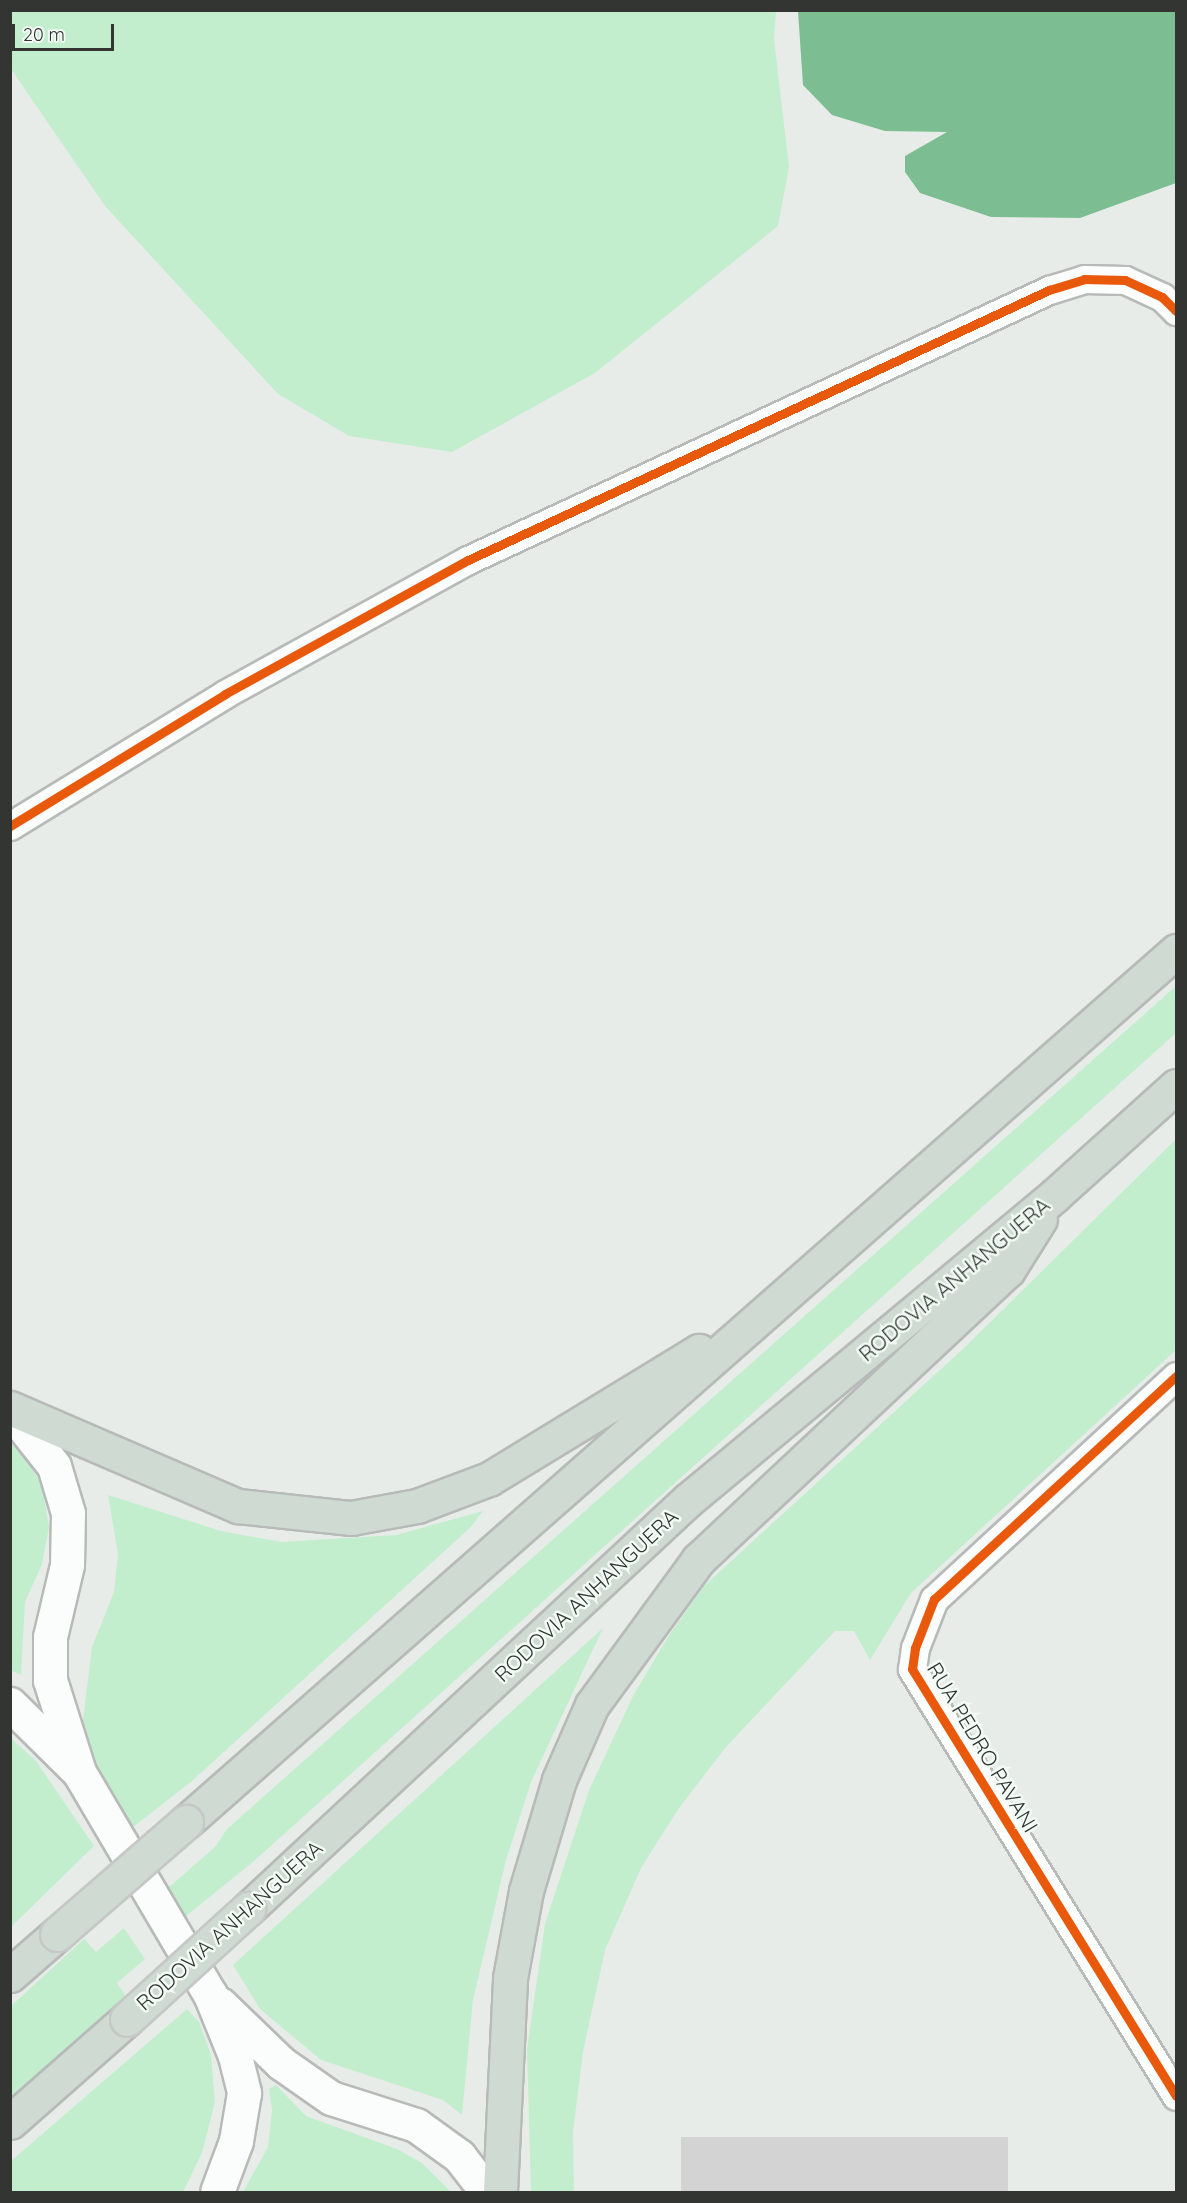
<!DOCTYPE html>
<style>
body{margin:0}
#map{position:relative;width:1187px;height:2203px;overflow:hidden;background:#e7ece8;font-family:Quicksand,sans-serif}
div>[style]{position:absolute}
.green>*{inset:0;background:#c3eece}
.water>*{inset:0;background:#7cbe91}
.building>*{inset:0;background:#d2d3d2;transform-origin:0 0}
.roads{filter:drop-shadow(2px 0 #b7bab8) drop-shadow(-2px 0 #b7bab8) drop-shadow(0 2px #b7bab8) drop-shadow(0 -2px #b7bab8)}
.minor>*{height:27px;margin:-13.5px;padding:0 13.5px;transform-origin:13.5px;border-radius:13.5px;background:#fbfcfc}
.secondary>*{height:33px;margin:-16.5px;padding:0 16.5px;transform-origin:16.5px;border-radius:16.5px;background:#fbfcfc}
.motorway>*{height:33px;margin:-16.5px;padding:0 16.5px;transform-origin:16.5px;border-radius:16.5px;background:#cedad2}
.bridges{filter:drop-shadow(2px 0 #c5c8c6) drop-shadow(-2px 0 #c5c8c6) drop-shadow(0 2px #c5c8c6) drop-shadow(0 -2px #c5c8c6)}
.motorway-bridge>*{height:33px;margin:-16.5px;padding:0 16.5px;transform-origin:16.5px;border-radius:16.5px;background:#cedad2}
.cycleway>*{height:9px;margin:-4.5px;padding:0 4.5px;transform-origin:4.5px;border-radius:4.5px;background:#e8590c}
span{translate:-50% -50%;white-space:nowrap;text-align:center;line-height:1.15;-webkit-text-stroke:5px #f2fbf4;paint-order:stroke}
.street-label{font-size:21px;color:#323532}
.frame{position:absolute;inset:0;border:12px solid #323532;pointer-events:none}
.scale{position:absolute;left:12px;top:24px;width:102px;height:27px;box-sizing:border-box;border:3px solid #323532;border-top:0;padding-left:8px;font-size:18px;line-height:21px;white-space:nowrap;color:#323532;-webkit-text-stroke:4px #f2fbf4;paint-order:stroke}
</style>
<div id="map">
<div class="green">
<i style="clip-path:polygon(10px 11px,776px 11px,774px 39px,789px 167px,778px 226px,595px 373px,452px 452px,349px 436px,278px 394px,105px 206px,11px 69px)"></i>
<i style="clip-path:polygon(1176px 986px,1176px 1033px,254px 1861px,180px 1921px,160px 1895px,215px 1847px,227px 1829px)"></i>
<i style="clip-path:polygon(1176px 1139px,1176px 1350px,911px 1593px,870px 1660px,854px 1631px,835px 1631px,726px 1747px,679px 1808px,641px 1868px,605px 1950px,583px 2052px,573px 2132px,574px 2192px,531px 2192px,527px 2049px,545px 1924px,589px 1790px,633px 1696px,668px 1637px,704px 1586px,965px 1347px)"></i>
<i style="clip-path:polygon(10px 1440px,21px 1449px,42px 1486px,49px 1527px,42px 1564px,25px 1602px,21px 1675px,10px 1670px)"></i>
<i style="clip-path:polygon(108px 1495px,221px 1531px,281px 1542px,396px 1535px,483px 1511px,471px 1527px,192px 1781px,128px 1831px,90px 1760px,83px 1720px,92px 1647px,114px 1592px,118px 1554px)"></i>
<i style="clip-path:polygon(603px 1628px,531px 1782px,506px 1860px,473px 2000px,462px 2115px,443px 2100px,321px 2060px,260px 2009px,233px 1965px)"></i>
<i style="clip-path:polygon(10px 1737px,36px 1761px,94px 1846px,11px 1927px)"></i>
<i style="clip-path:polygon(124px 1928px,145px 1959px,117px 1983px,126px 1996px,11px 2097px,11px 2006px,84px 1939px,96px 1952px)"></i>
<i style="clip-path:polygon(187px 2009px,199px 2022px,211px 2055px,215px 2102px,202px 2153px,183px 2192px,11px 2192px,11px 2161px)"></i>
<i style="clip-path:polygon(276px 2085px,306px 2116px,397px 2149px,422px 2163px,451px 2192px,243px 2192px,268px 2147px,272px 2110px,269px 2089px)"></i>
</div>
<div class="water">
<i style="clip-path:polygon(798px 11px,1176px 11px,1176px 183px,1080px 218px,991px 217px,920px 193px,905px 172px,905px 156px,947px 132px,885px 131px,832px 115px,803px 85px)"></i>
</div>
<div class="building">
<i style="left:1008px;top:2137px;width:55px;height:327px;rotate:90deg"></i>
</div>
<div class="roads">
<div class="minor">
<i style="left:10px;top:826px;width:252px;rotate:-31.5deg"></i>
<i style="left:225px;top:694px;width:277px;rotate:-28.9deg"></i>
<i style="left:468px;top:560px;width:641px;rotate:-24.93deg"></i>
<i style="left:1049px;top:290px;width:37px;rotate:-17deg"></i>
<i style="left:1084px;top:279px;width:41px;rotate:1.4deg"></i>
<i style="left:1125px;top:280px;width:41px;rotate:24.7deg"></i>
<i style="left:1162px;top:297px;width:20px;rotate:45deg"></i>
<i style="left:1176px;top:1376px;width:329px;rotate:137.3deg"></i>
<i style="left:934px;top:1599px;width:53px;rotate:111.2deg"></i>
<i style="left:915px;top:1648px;width:21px;rotate:98deg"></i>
<i style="left:912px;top:1669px;width:502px;rotate:58.27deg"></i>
</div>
<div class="secondary">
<i style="left:10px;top:1410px;width:71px;rotate:51.8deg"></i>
<i style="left:54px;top:1466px;width:49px;rotate:73.4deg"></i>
<i style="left:68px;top:1513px;width:52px;rotate:91.1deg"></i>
<i style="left:67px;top:1565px;width:74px;rotate:103.3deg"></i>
<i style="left:50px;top:1637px;width:43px;rotate:90deg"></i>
<i style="left:50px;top:1680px;width:96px;rotate:72.5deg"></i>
<i style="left:79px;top:1772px;width:258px;rotate:59.5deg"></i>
<i style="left:210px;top:1994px;width:67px;rotate:68deg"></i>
<i style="left:235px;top:2056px;width:38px;rotate:76deg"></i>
<i style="left:244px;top:2093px;width:49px;rotate:99.5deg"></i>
<i style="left:236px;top:2141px;width:54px;rotate:110.4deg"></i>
<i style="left:10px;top:1704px;width:93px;rotate:44.6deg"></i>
<i style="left:220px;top:2004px;width:85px;rotate:44deg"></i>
<i style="left:281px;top:2063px;width:61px;rotate:35deg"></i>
<i style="left:331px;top:2098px;width:89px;rotate:17.6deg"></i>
<i style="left:416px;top:2125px;width:53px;rotate:35.8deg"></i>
<i style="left:459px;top:2156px;width:46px;rotate:52.1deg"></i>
</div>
<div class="motorway">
<i style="left:10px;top:1408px;width:248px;rotate:23.3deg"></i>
<i style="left:238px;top:1506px;width:114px;rotate:6.1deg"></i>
<i style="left:351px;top:1518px;width:67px;rotate:-10.3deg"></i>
<i style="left:417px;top:1506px;width:77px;rotate:-20.6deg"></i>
<i style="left:489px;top:1479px;width:246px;rotate:-31.4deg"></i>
<i style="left:186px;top:1822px;width:1319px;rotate:-41.34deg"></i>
<i style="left:248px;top:1909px;width:601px;rotate:-42.91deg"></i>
<i style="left:688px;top:1500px;width:477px;rotate:-39.7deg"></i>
<i style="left:1055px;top:1195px;width:163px;rotate:-42deg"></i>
<i style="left:10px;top:1975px;width:62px;rotate:-41.1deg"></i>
<i style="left:10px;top:2122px;width:156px;rotate:-41.4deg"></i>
<i style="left:500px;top:2192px;width:214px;rotate:-87.3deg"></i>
<i style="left:510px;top:1978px;width:88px;rotate:-79.6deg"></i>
<i style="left:526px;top:1891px;width:116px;rotate:-73.4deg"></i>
<i style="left:559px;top:1780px;width:82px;rotate:-66.3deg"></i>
<i style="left:592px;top:1705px;width:180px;rotate:-53.8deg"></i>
<i style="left:698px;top:1560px;width:424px;rotate:-43.1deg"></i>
<i style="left:1008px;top:1270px;width:60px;rotate:-57.9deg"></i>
</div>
</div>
<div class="bridges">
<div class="motorway-bridge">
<i style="left:57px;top:1934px;width:171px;rotate:-41deg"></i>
<i style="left:127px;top:2019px;width:164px;rotate:-42.3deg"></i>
</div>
</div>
<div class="cycleway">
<i style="left:10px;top:826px;width:252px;rotate:-31.5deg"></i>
<i style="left:225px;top:694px;width:277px;rotate:-28.9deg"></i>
<i style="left:468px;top:560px;width:641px;rotate:-24.93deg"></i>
<i style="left:1049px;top:290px;width:37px;rotate:-17deg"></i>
<i style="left:1084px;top:279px;width:41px;rotate:1.4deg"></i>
<i style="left:1125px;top:280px;width:41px;rotate:24.7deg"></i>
<i style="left:1162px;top:297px;width:20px;rotate:45deg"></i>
<i style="left:1176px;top:1376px;width:329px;rotate:137.3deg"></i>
<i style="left:934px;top:1599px;width:53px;rotate:111.2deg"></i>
<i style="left:915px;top:1648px;width:21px;rotate:98deg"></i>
<i style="left:912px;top:1669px;width:502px;rotate:58.27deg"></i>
</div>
<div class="street-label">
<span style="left:954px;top:1279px;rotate:-40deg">RODOVIA ANHANGUERA</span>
<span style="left:586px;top:1595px;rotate:-43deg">RODOVIA ANHANGUERA</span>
<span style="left:983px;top:1747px;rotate:59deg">RUA PEDRO PAVANI</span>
<span style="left:229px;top:1925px;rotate:-42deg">RODOVIA ANHANGUERA</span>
</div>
<div class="frame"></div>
<div class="scale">20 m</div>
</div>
